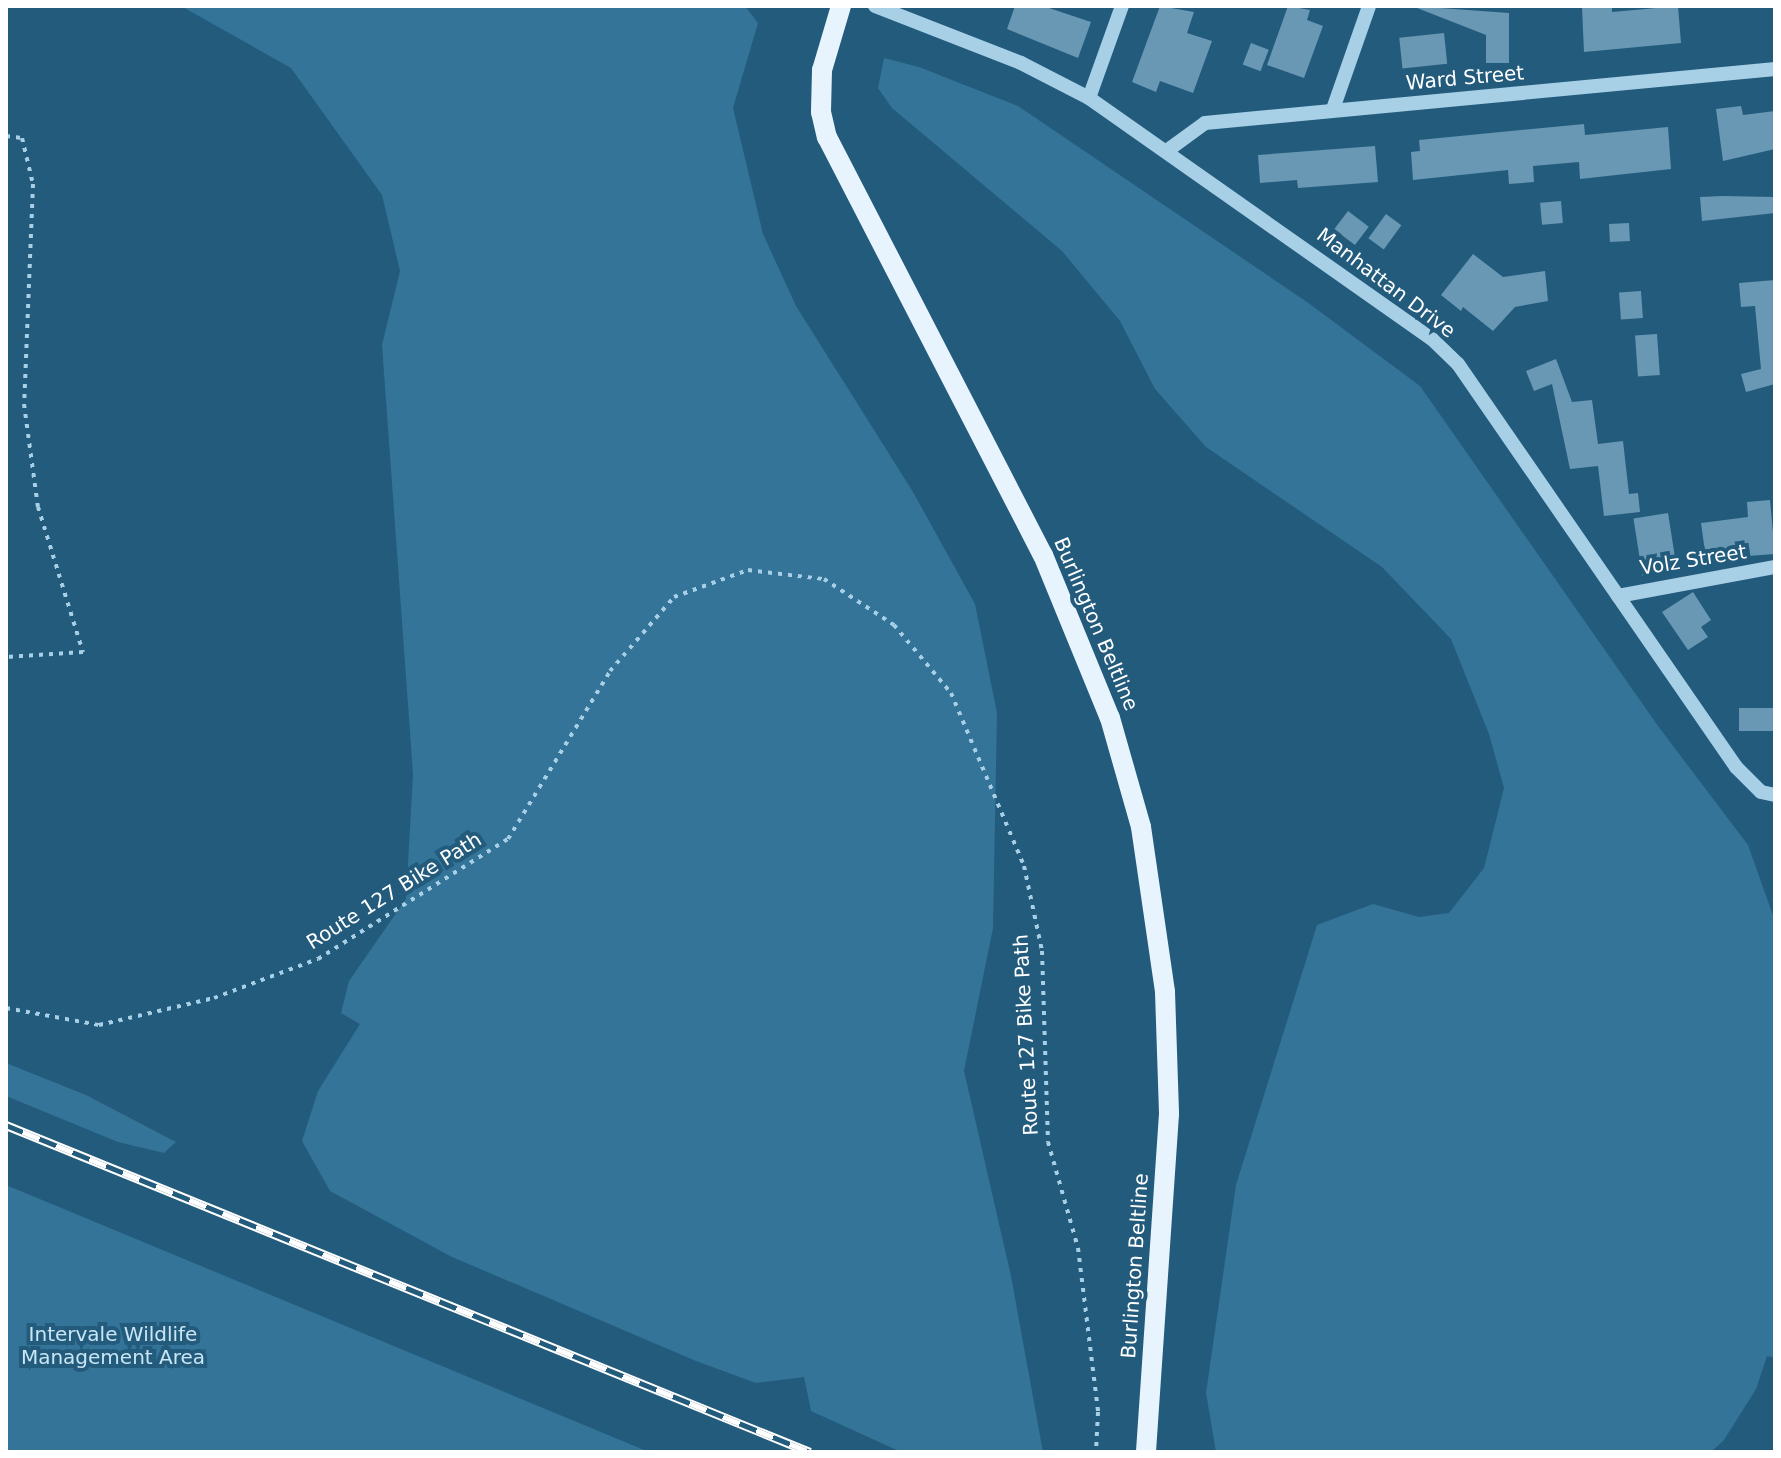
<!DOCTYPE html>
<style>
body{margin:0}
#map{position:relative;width:1781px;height:1458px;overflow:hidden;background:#235b7c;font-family:"DejaVu Sans",sans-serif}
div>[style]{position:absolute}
.green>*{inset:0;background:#337498}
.building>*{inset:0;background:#6898b4;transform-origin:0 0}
.path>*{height:4px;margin-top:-2px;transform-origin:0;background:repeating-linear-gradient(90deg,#a7cfe6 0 4px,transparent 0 10px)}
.minor>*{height:14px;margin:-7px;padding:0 7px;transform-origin:7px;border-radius:7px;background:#a7cfe6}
.major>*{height:20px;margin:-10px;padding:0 10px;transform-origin:10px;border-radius:10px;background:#e8f4fd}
.rail>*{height:9px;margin-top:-4.5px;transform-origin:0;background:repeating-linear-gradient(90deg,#235b7c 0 18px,#fff 0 36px);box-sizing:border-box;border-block:2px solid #fff}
span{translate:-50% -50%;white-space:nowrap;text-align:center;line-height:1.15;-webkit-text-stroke:8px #235b7c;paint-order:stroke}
.street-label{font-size:20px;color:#fff}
.park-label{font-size:20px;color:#cae5f4}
.frame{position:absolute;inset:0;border:8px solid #fff;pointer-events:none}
</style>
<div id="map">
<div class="green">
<i style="clip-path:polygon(181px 6px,745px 6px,758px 23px,733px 108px,763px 234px,796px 306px,913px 492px,975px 604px,997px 713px,993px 928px,964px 1071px,1011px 1276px,1043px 1452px,901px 1452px,811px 1411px,804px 1377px,756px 1383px,696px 1361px,452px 1257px,330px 1191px,302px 1141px,318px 1091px,360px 1024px,341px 1013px,349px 981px,406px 899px,413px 774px,382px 345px,400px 271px,382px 195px,291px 68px)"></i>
<i style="clip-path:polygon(884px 58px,919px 67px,1018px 106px,1307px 302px,1420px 386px,1658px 726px,1748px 845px,1775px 921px,1775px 1358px,1767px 1356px,1756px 1389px,1724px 1440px,1711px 1452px,1216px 1452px,1206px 1393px,1236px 1185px,1317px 925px,1373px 904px,1419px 917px,1449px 913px,1484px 868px,1504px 788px,1489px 734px,1451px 639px,1382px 567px,1206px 447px,1155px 389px,1120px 321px,1062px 251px,892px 108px,878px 88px)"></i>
<i style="clip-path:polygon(6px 1063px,86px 1095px,176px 1142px,164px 1153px,118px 1142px,6px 1096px)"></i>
<i style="clip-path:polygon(6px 1185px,649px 1452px,6px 1452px)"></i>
</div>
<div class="building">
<i style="clip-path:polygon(1015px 6px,1043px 6px,1091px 22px,1078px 58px,1007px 29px)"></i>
<i style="clip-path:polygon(1160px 6px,1194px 12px,1187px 33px,1212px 41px,1193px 93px,1160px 81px,1156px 92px,1132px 82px)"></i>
<i style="clip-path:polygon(1288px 6px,1310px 10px,1307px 20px,1323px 26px,1304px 78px,1267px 65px)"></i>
<i style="clip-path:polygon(1412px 6px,1509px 13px,1509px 63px,1486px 63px,1486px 35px)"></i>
<i style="clip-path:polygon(1678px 6px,1681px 43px,1584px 52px,1582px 8px,1612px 7px,1612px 12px)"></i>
<i style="left:1444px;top:33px;width:31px;height:45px;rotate:84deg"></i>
<i style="left:1251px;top:43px;width:19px;height:23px;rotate:21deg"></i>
<i style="clip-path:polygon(1741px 106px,1743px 115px,1775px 111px,1775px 149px,1723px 161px,1716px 109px)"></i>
<i style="clip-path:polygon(1584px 124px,1585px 135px,1668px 127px,1671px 169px,1580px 179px,1579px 162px,1533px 166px,1534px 182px,1509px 184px,1508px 170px,1413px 180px,1411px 152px,1420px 151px,1419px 140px)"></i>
<i style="clip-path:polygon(1375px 146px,1378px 182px,1298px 188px,1297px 180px,1260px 183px,1258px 155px)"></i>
<i style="clip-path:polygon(1722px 196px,1775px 197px,1775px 213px,1702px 221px,1700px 197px)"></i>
<i style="left:1561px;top:201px;width:22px;height:21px;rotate:85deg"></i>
<i style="left:1348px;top:211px;width:26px;height:23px;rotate:37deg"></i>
<i style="left:1386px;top:214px;width:19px;height:30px;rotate:36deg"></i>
<i style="left:1629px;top:223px;width:18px;height:20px;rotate:87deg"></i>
<i style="clip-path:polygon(1473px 254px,1503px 277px,1545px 271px,1548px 301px,1515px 307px,1493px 331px,1463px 307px,1461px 311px,1441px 295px)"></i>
<i style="clip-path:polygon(1775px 280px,1775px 384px,1746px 392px,1741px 374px,1761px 369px,1755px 306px,1741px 307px,1739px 283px)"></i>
<i style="left:1641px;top:291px;width:27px;height:22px;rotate:86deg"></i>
<i style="left:1657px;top:334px;width:41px;height:22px;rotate:86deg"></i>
<i style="clip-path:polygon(1556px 359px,1572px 402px,1592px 400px,1598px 444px,1623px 441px,1629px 494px,1638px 493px,1640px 512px,1604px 516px,1598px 466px,1570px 469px,1552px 384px,1534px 391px,1526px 371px)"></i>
<i style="clip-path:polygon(1770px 500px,1775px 554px,1706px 559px,1701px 523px,1748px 517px,1747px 502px)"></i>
<i style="left:1668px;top:513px;width:58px;height:35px;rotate:81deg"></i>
<i style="clip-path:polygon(1693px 592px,1711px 620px,1701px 627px,1708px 637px,1688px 650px,1662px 612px)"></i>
<i style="left:1775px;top:708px;width:23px;height:36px;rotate:90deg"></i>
</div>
<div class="path">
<i style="left:6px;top:136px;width:16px;rotate:7deg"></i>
<i style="left:22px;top:138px;width:47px;rotate:76.6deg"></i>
<i style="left:33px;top:184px;width:220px;rotate:92.3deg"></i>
<i style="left:24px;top:404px;width:104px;rotate:82.3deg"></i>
<i style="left:38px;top:507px;width:152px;rotate:72.8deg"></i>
<i style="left:83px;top:652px;width:77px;rotate:176.3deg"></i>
<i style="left:6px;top:1008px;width:95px;rotate:10.4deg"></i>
<i style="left:99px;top:1025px;width:118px;rotate:-13.2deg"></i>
<i style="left:214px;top:998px;width:111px;rotate:-20.6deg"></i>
<i style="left:318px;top:959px;width:225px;rotate:-32.3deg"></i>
<i style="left:508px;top:839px;width:197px;rotate:-58.7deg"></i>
<i style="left:610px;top:671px;width:98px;rotate:-49.1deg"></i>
<i style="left:674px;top:597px;width:79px;rotate:-20deg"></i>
<i style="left:748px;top:570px;width:77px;rotate:6.8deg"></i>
<i style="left:824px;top:579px;width:84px;rotate:33.3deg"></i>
<i style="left:894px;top:625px;width:89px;rotate:50deg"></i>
<i style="left:951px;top:693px;width:188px;rotate:67.1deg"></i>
<i style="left:1024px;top:866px;width:87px;rotate:78deg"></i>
<i style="left:1042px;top:951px;width:191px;rotate:88.2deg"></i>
<i style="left:1048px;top:1142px;width:110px;rotate:74.2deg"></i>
<i style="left:1078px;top:1248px;width:165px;rotate:83deg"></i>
<i style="left:1098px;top:1412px;width:40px;rotate:92.9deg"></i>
</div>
<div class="minor">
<i style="left:875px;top:6px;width:157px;rotate:21.3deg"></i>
<i style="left:1021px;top:63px;width:76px;rotate:27.2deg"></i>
<i style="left:1089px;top:98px;width:419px;rotate:35.1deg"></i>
<i style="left:1432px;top:339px;width:36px;rotate:44deg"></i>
<i style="left:1458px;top:364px;width:490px;rotate:55.4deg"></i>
<i style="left:1736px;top:767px;width:35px;rotate:45deg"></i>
<i style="left:1761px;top:792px;width:14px;rotate:12deg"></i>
<i style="left:1089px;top:98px;width:98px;rotate:-70.3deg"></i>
<i style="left:1333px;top:109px;width:109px;rotate:-70.7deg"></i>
<i style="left:1168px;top:150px;width:46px;rotate:-36.1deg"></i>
<i style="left:1205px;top:123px;width:573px;rotate:-5.41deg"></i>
<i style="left:1618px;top:596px;width:160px;rotate:-10.5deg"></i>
</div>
<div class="major">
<i style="left:841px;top:6px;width:67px;rotate:106.5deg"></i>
<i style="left:822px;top:70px;width:42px;rotate:91.4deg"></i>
<i style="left:821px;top:112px;width:26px;rotate:77deg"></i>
<i style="left:827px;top:137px;width:471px;rotate:62.7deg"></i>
<i style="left:1043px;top:555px;width:176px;rotate:67.7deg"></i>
<i style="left:1110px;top:718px;width:113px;rotate:74.1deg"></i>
<i style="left:1141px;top:827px;width:167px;rotate:81.7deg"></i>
<i style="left:1165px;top:992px;width:122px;rotate:88.1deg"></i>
<i style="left:1169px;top:1114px;width:339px;rotate:93.9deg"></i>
</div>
<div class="rail">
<i style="left:6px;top:1125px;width:868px;rotate:22.13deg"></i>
</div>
<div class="street-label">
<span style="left:1465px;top:78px;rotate:-5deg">Ward Street</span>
<span style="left:1386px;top:283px;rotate:37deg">Manhattan Drive</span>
<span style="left:1693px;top:560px;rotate:-9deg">Volz Street</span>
<span style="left:1096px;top:624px;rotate:67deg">Burlington Beltline</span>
<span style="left:394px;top:891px;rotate:-32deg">Route 127 Bike Path</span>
<span style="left:1026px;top:1035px;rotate:-93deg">Route 127 Bike Path</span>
<span style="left:1135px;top:1266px;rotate:-86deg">Burlington Beltline</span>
</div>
<div class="park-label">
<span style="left:113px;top:1346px">Intervale Wildlife<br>Management Area</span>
</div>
<div class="frame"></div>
</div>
